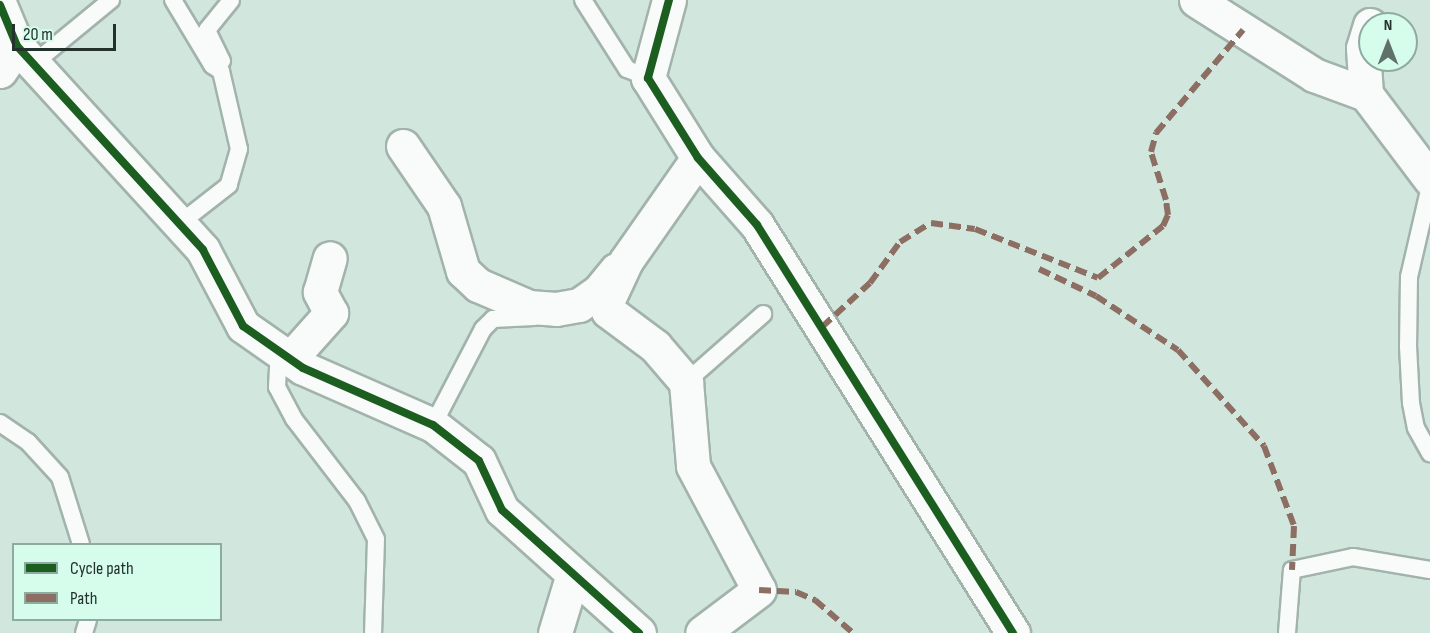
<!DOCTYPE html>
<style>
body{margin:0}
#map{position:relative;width:1430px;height:633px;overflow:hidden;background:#d1e6dd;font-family:"Sofia Sans Condensed",sans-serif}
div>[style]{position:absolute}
.roads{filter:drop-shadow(2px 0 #a2b3ac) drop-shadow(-2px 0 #a2b3ac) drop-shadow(0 2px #a2b3ac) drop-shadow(0 -2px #a2b3ac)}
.service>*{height:16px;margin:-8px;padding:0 8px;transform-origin:8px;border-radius:8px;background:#f8fbfa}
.minor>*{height:33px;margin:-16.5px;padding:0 16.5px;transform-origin:16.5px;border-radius:16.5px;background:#f8fbfa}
.quiet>*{height:6px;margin-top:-3px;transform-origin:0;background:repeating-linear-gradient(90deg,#8d6e63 0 12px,transparent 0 18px)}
.cycleway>*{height:8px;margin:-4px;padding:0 4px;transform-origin:4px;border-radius:4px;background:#1b5e20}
span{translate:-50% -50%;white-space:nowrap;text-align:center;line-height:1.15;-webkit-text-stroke:4.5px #d6fcec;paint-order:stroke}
.legend{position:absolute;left:12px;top:543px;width:210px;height:78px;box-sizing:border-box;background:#d6fcec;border:2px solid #8eab9f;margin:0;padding:8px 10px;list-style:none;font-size:18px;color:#23322c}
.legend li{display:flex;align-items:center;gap:12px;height:30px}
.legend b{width:30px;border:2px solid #8eab9f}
.north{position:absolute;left:1358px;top:12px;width:60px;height:60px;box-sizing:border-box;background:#d6fcec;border:2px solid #8eab9f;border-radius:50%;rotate:0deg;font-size:16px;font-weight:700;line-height:24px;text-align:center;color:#23322c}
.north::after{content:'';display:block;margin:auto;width:21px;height:27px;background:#60716a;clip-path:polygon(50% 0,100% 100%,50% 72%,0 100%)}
.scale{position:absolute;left:12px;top:24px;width:104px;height:27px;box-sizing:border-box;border:3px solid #23322c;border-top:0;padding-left:8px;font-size:18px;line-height:21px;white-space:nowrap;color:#23322c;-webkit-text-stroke:4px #d6fcec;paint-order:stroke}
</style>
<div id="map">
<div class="roads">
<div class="service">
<i style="left:173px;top:0;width:76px;rotate:59deg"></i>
<i style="left:212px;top:65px;width:11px;rotate:34deg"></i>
<i style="left:221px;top:71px;width:80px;rotate:77deg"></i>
<i style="left:239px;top:149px;width:37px;rotate:106deg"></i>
<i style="left:229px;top:185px;width:63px;rotate:142deg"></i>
<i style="left:583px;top:0;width:82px;rotate:57.5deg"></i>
<i style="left:627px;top:69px;width:23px;rotate:23deg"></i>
<i style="left:222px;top:61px;width:34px;rotate:-116deg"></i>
<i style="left:207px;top:30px;width:38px;rotate:-51deg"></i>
<i style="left:33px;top:64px;width:101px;rotate:-39.4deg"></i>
<i style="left:1430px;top:186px;width:93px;rotate:103deg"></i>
<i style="left:1409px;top:277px;width:69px;rotate:90.8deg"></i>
<i style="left:1408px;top:346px;width:57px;rotate:87deg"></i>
<i style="left:1411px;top:403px;width:25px;rotate:79deg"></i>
<i style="left:1416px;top:428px;width:29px;rotate:61deg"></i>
<i style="left:285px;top:355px;width:15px;rotate:118deg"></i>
<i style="left:278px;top:368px;width:19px;rotate:93deg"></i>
<i style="left:277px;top:387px;width:36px;rotate:62deg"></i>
<i style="left:294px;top:419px;width:103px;rotate:52.5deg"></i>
<i style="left:357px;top:501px;width:42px;rotate:63.4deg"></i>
<i style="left:376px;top:539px;width:94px;rotate:91.8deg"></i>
<i style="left:686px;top:382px;width:103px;rotate:-41.4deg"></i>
<i style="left:0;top:423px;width:34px;rotate:34deg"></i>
<i style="left:28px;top:442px;width:47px;rotate:47.6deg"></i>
<i style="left:60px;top:477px;width:70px;rotate:72.6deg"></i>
<i style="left:433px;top:425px;width:108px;rotate:-62.5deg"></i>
<i style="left:483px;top:329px;width:14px;rotate:-45deg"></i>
<i style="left:493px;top:319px;width:41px;rotate:-2.8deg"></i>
<i style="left:84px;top:633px;width:14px;rotate:-73deg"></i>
<i style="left:1287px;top:633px;width:63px;rotate:-85.5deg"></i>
<i style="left:1292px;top:570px;width:62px;rotate:-12deg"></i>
<i style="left:1353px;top:557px;width:78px;rotate:9.6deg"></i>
</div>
<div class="minor">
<i style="left:669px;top:0;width:81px;rotate:105.1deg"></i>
<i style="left:648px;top:78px;width:94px;rotate:58deg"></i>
<i style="left:698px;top:158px;width:89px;rotate:48.6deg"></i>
<i style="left:757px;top:225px;width:482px;rotate:57.9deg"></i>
<i style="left:1196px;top:0;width:140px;rotate:32.4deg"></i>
<i style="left:1314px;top:75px;width:55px;rotate:20.1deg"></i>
<i style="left:0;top:5px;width:44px;rotate:67.5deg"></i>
<i style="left:17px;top:46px;width:276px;rotate:47.6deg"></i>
<i style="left:203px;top:250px;width:86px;rotate:62.2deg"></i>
<i style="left:243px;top:326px;width:73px;rotate:35deg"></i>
<i style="left:303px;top:368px;width:142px;rotate:23.7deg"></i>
<i style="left:433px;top:425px;width:58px;rotate:38deg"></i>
<i style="left:479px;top:461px;width:54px;rotate:64.9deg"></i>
<i style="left:502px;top:510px;width:184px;rotate:41.9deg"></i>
<i style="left:1370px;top:25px;width:24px;rotate:107deg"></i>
<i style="left:1363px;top:48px;width:46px;rotate:86.3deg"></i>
<i style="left:1366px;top:94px;width:106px;rotate:53deg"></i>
<i style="left:0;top:71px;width:30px;rotate:-56deg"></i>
<i style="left:403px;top:146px;width:73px;rotate:55.7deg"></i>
<i style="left:444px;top:206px;width:68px;rotate:73.7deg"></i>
<i style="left:463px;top:271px;width:21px;rotate:43deg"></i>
<i style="left:478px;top:285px;width:56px;rotate:23.3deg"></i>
<i style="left:529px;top:307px;width:27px;rotate:4deg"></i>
<i style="left:556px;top:309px;width:23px;rotate:-10deg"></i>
<i style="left:579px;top:305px;width:24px;rotate:-35deg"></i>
<i style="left:599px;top:291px;width:27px;rotate:-51deg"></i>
<i style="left:698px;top:158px;width:126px;rotate:125deg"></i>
<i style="left:626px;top:261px;width:47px;rotate:114.9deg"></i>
<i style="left:606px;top:304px;width:7px;rotate:74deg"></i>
<i style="left:608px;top:311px;width:59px;rotate:36.7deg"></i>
<i style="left:655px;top:346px;width:48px;rotate:49.3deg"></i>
<i style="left:686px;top:382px;width:84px;rotate:85.2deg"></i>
<i style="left:693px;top:466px;width:140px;rotate:62deg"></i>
<i style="left:759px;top:590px;width:71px;rotate:143deg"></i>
<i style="left:290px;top:359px;width:62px;rotate:-48.3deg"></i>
<i style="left:331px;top:313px;width:24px;rotate:-118deg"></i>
<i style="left:320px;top:292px;width:35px;rotate:-74deg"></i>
<i style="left:555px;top:633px;width:59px;rotate:-73.1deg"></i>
</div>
</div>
<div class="quiet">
<i style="left:1039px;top:269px;width:63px;rotate:25.3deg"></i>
<i style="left:1096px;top:296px;width:98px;rotate:33.4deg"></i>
<i style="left:1178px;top:350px;width:129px;rotate:48.1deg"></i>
<i style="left:1264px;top:446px;width:85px;rotate:69.4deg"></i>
<i style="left:1294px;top:526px;width:44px;rotate:92.6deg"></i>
<i style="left:822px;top:327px;width:65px;rotate:-42.5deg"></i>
<i style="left:870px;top:283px;width:51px;rotate:-53.8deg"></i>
<i style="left:900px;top:242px;width:36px;rotate:-32deg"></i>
<i style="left:931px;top:223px;width:44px;rotate:7.8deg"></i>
<i style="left:975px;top:229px;width:132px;rotate:21.7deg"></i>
<i style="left:1098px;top:278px;width:83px;rotate:-38.7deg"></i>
<i style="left:1163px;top:226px;width:12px;rotate:-66deg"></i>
<i style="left:1168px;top:215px;width:15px;rotate:-98deg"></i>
<i style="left:1166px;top:200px;width:50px;rotate:-107.4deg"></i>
<i style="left:1151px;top:152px;width:20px;rotate:-75deg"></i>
<i style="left:1156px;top:133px;width:135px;rotate:-49.8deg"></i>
<i style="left:759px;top:590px;width:37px;rotate:3deg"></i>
<i style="left:796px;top:592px;width:21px;rotate:23deg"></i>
<i style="left:815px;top:600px;width:50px;rotate:41deg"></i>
</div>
<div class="cycleway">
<i style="left:669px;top:0;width:81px;rotate:105.1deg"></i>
<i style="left:648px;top:78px;width:94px;rotate:58deg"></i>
<i style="left:698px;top:158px;width:89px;rotate:48.6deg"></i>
<i style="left:757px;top:225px;width:482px;rotate:57.9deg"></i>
<i style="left:0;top:5px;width:44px;rotate:67.5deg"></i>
<i style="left:17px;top:46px;width:276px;rotate:47.6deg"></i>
<i style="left:203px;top:250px;width:86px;rotate:62.2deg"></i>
<i style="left:243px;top:326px;width:73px;rotate:35deg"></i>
<i style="left:303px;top:368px;width:142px;rotate:23.7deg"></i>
<i style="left:433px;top:425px;width:58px;rotate:38deg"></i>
<i style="left:479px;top:461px;width:54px;rotate:64.9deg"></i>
<i style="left:502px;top:510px;width:184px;rotate:41.9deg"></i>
</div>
<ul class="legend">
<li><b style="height:8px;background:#1b5e20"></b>Cycle path</li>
<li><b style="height:8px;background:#8d6e63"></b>Path</li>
</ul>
<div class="north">N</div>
<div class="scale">20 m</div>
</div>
